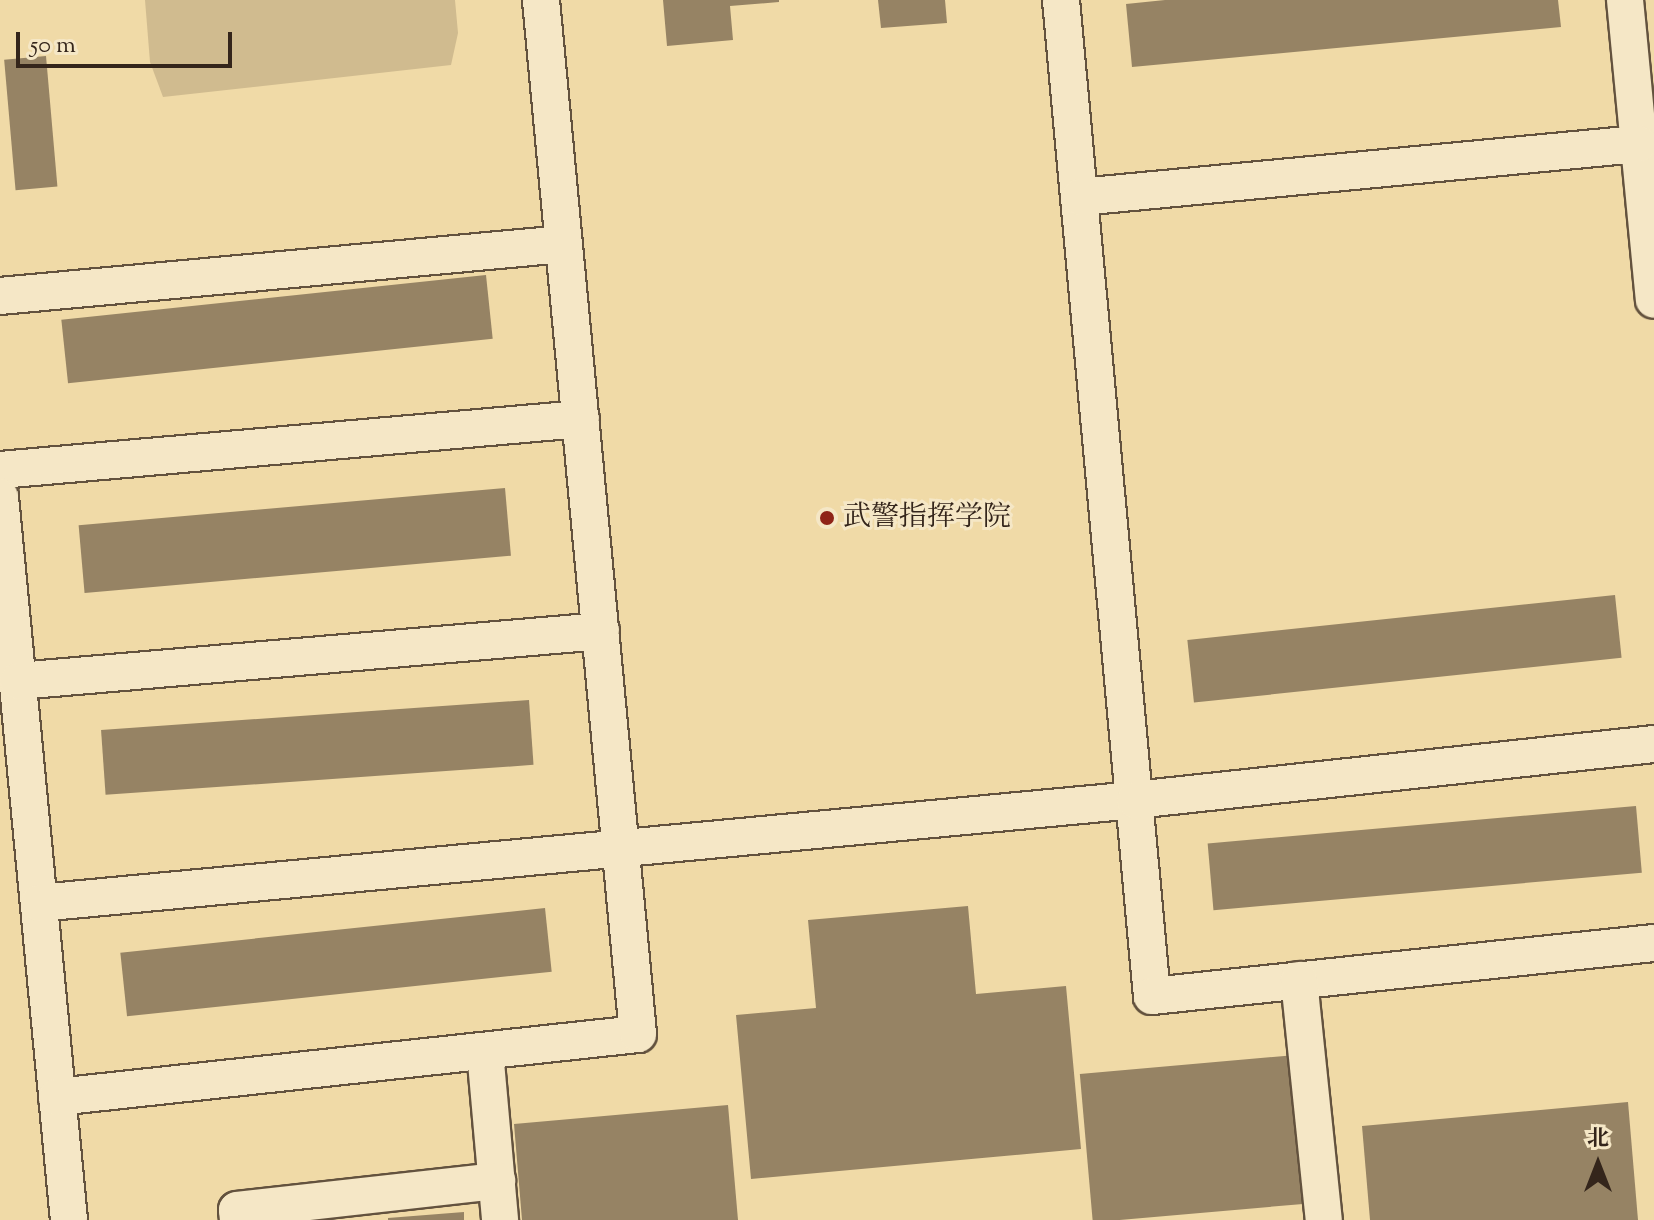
<!DOCTYPE html>
<meta charset="utf-8">
<style>
body{margin:0}
#map{position:relative;width:1654px;height:1220px;overflow:hidden;background:#f0daa7;font-family:"Sorts Mill Goudy","Noto Serif SC",serif}
div>[style]{position:absolute}
.green>*{inset:0;background:#d0bb8f}
.building>*{inset:0;background:#968364;transform-origin:0 0}
.roads{filter:drop-shadow(2px 0 #63523e) drop-shadow(-2px 0 #63523e) drop-shadow(0 2px #63523e) drop-shadow(0 -2px #63523e)}
.minor>*{height:36px;margin:-18px;padding:0 18px;transform-origin:18px;border-radius:18px;background:#f5e7c6}
.dots>*{width:22px;height:22px;translate:-50% -50%;box-sizing:border-box;border:4px solid #f5e7c6;border-radius:50%}
span{translate:-50% -50%;white-space:nowrap;text-align:center;line-height:1.15;-webkit-text-stroke:6px #f5e7c6;paint-order:stroke}
.poi-label{font-size:28px;color:#34251b}
.left{translate:0 -50%;text-align:left}
.north{position:absolute;left:1558px;top:1124px;width:80px;height:80px;-webkit-text-stroke:6px #f5e7c6;paint-order:stroke;rotate:0deg;font-size:22px;font-weight:700;line-height:32px;text-align:center;color:#34251b}
.north::after{content:'';display:block;margin:auto;width:28px;height:36px;background:#34251b;clip-path:polygon(50% 0,100% 100%,50% 72%,0 100%)}
.scale{position:absolute;left:16px;top:32px;width:216px;height:36px;box-sizing:border-box;border:4px solid #34251b;border-top:0;padding-left:10px;font-size:24px;line-height:28px;white-space:nowrap;color:#34251b;-webkit-text-stroke:6px #f5e7c6;paint-order:stroke}
</style>
<div id="map">
<div class="green">
<i style="clip-path:polygon(145px 0,455px 0,458px 33px,451px 65px,163px 97px,150px 62px)"></i>
</div>
<div class="building">
<i style="clip-path:polygon(663px 0,779px 0,779px 2px,730px 6px,733px 40px,667px 46px)"></i>
<i style="clip-path:polygon(878px 0,945px 0,947px 23px,881px 28px)"></i>
<i style="clip-path:polygon(1165px 0,1558px 0,1561px 27px,1132px 67px,1126px 4px)"></i>
<i style="left:46px;top:56px;width:131px;height:42px;rotate:85deg"></i>
<i style="left:486px;top:275px;width:64px;height:427px;rotate:84deg"></i>
<i style="left:505px;top:488px;width:68px;height:428px;rotate:85deg"></i>
<i style="left:1615px;top:595px;width:63px;height:430px;rotate:84deg"></i>
<i style="left:529px;top:700px;width:65px;height:429px;rotate:86deg"></i>
<i style="left:1636px;top:806px;width:67px;height:430px;rotate:85deg"></i>
<i style="clip-path:polygon(968px 906px,976px 994px,1066px 986px,1081px 1149px,751px 1179px,736px 1015px,816px 1008px,808px 920px)"></i>
<i style="left:545px;top:908px;width:64px;height:427px;rotate:84deg"></i>
<i style="left:1296px;top:1055px;width:149px;height:217px;rotate:85deg"></i>
<i style="clip-path:polygon(1628px 1102px,1638px 1220px,1370px 1220px,1362px 1126px)"></i>
<i style="clip-path:polygon(728px 1105px,738px 1220px,522px 1220px,514px 1124px)"></i>
<i style="clip-path:polygon(464px 1212px,464px 1220px,388px 1220px,388px 1218px)"></i>
</div>
<div class="roads">
<div class="minor">
<i style="left:1061px;top:0;width:1000px;rotate:84.78deg"></i>
<i style="left:1152px;top:996px;width:505px;rotate:-6.03deg"></i>
<i style="left:1625px;top:0;width:301px;rotate:84.5deg"></i>
<i style="left:1080px;top:197px;width:561px;rotate:-5.43deg"></i>
<i style="left:0;top:296px;width:566px;rotate:-5.27deg"></i>
<i style="left:0;top:470px;width:583px;rotate:-5.02deg"></i>
<i style="left:0;top:497px;width:726px;rotate:84.55deg"></i>
<i style="left:18px;top:681px;width:585px;rotate:-4.9deg"></i>
<i style="left:39px;top:903px;width:1101px;rotate:-5.37deg"></i>
<i style="left:1135px;top:800px;width:522px;rotate:-6.16deg"></i>
<i style="left:1299px;top:980px;width:241px;rotate:84.1deg"></i>
<i style="left:485px;top:1051px;width:170px;rotate:84.9deg"></i>
<i style="left:57px;top:1097px;width:584px;rotate:-6.19deg"></i>
<i style="left:638px;top:1034px;width:1039px;rotate:-95.36deg"></i>
<i style="left:238px;top:1220px;width:10px;rotate:-96deg"></i>
<i style="left:237px;top:1210px;width:262px;rotate:-6.4deg"></i>
</div>
</div>
<div class="dots">
<i style="left:827px;top:518px;background:#8f2418"></i>
</div>
<div class="poi-label">
<span class="left" style="left:843px;top:518px">武警指挥学院</span>
</div>
<div class="north">北</div>
<div class="scale">50 m</div>
</div>
